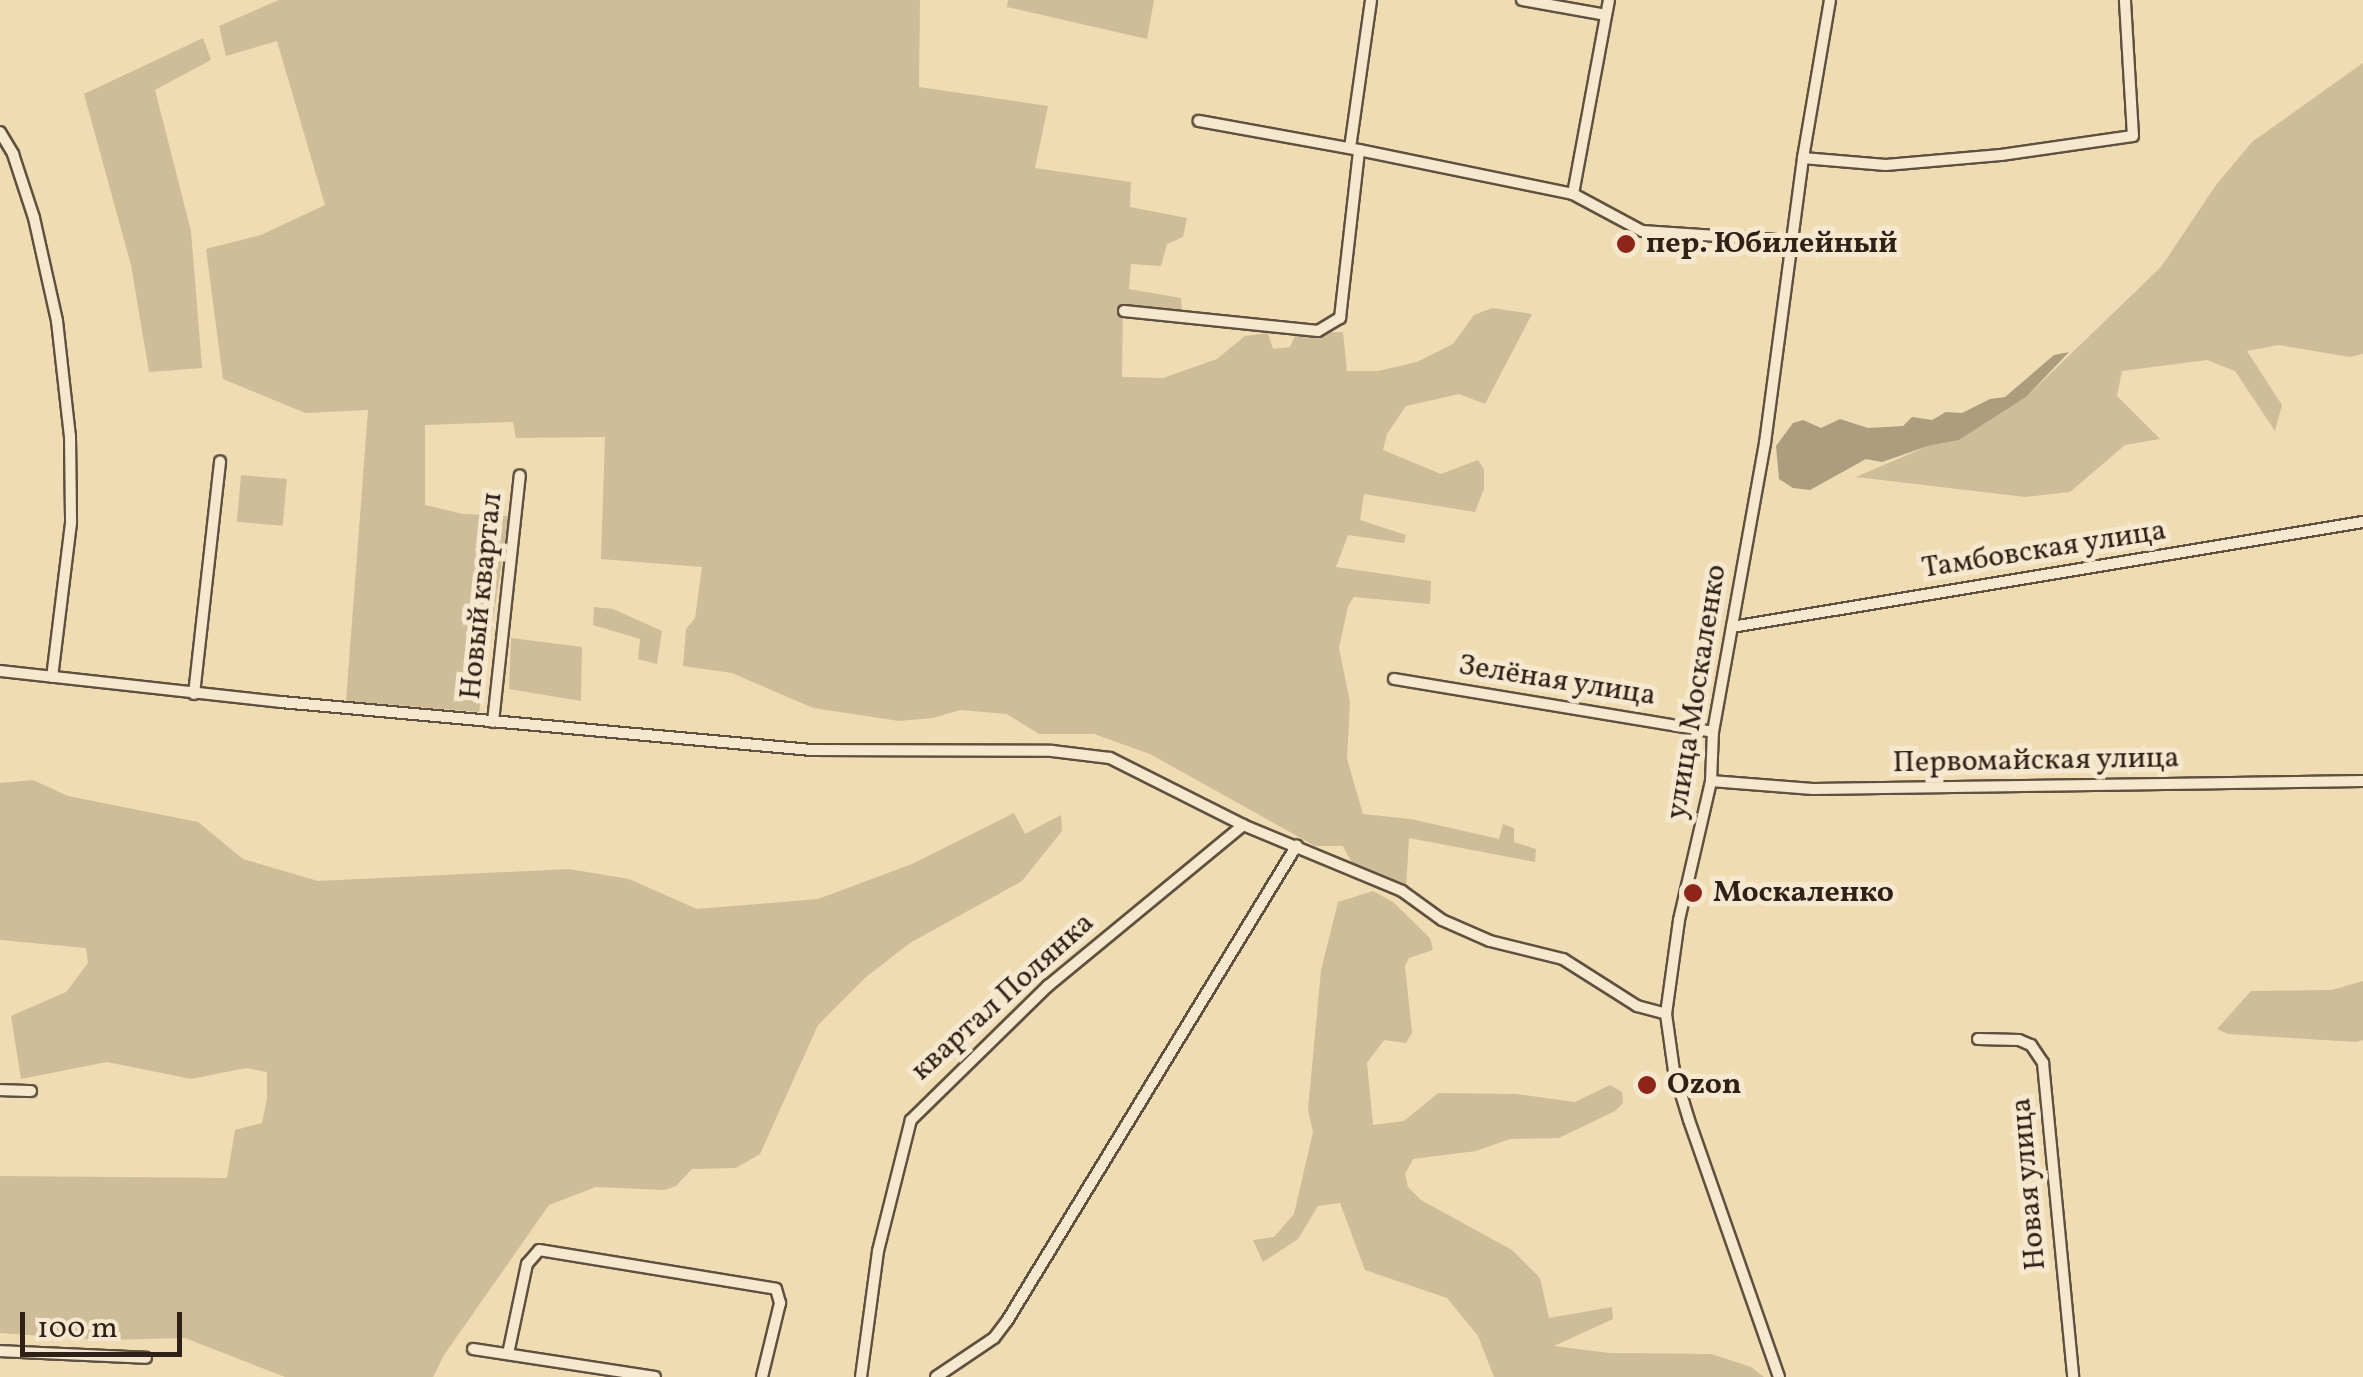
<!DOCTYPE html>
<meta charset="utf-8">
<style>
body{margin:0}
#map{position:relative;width:2363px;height:1377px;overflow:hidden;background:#efdcb3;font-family:Vollkorn,serif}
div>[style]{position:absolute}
.green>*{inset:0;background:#cfbc99;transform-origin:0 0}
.water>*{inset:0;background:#ae9c7e}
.roads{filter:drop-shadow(2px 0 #60503f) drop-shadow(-2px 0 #60503f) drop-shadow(0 2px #60503f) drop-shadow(0 -2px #60503f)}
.minor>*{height:10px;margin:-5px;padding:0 5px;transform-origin:5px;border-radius:5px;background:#f5e8ce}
.dots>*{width:28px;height:28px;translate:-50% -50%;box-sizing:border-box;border:5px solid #f5e8ce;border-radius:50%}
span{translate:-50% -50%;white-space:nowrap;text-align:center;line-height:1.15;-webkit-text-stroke:10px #f5e8ce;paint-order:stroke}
.poi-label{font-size:30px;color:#302118;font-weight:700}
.left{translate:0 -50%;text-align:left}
.street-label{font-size:30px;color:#302118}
.scale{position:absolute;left:20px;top:1312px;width:162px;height:45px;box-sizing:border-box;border:5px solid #302118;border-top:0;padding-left:12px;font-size:30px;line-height:35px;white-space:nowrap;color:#302118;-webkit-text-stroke:8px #f5e8ce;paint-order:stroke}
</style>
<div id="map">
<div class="green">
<i style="clip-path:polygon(279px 0,920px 0,919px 87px,1048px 106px,1035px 168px,1131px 182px,1130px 207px,1187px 218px,1183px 237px,1167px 244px,1161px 266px,1131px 264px,1129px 289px,1181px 298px,1182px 314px,1123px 309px,1122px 377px,1163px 378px,1217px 359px,1245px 336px,1268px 333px,1273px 349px,1290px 347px,1296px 333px,1343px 332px,1347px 371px,1378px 371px,1417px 362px,1453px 344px,1474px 315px,1492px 308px,1532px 314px,1485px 404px,1459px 394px,1406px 406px,1387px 434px,1383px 450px,1441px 474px,1478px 460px,1484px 469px,1484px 489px,1475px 512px,1364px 494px,1360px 520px,1406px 535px,1404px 543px,1348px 535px,1336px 567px,1431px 581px,1430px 604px,1354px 597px,1348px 606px,1339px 648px,1350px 702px,1347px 759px,1363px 814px,1411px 819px,1499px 839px,1503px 824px,1514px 828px,1514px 842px,1536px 849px,1535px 862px,1409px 838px,1406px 889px,1352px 863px,1343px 846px,1315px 846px,1150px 754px,1094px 734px,1039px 734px,1007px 714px,960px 710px,933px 718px,899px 721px,813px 708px,732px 673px,683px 666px,686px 629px,695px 618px,702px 567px,601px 559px,605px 437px,516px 438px,513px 422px,425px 425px,425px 505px,463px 514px,509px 516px,479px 712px,346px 701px,368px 410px,305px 413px,223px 379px,206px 249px,261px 235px,325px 205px,277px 41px,226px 56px,219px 26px)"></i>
<i style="clip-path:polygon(1008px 0,1154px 0,1147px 39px,1007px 7px)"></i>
<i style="clip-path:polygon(203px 38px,211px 60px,155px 90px,191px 231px,202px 368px,149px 372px,131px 265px,84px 94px)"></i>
<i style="clip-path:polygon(2363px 63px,2363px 354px,2350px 357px,2279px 345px,2247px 351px,2282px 405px,2275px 431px,2235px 371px,2207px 360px,2122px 371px,2117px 396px,2160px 439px,2125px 445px,2070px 492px,2025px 497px,1856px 477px,1928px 446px,1959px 440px,2026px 397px,2161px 267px,2216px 185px,2252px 142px)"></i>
<i style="left:241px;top:475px;width:46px;height:47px;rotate:5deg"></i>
<i style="clip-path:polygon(594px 607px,613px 609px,662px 631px,657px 664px,638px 659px,640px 639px,593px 625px)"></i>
<i style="clip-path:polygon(511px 638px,582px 647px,581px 701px,509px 689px)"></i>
<i style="clip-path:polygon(33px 780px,68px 796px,198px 822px,243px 859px,318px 881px,569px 869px,629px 879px,697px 909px,818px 899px,912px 864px,1014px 813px,1025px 834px,1061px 815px,1062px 831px,1022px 881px,910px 943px,866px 977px,818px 1025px,760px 1154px,736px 1168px,692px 1169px,676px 1186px,664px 1190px,596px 1187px,549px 1205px,444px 1355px,433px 1377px,285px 1377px,185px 1338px,106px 1340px,0 1333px,0 1176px,227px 1178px,235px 1130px,262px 1123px,267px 1098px,267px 1072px,246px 1068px,191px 1079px,107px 1062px,21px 1079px,11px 1016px,66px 992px,88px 963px,86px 948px,0 940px,0 783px)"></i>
<i style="clip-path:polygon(1373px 891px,1393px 902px,1430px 938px,1433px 950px,1409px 958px,1405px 966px,1412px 1033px,1406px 1043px,1384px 1040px,1367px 1063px,1373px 1125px,1404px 1121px,1438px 1093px,1516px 1094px,1575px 1102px,1610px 1085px,1622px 1092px,1623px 1103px,1615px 1111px,1559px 1138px,1510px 1139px,1476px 1151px,1413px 1159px,1405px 1174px,1408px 1187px,1421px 1200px,1512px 1250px,1540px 1278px,1549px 1318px,1612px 1307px,1613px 1319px,1554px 1346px,1610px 1353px,1711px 1354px,1751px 1367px,1764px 1377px,1494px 1377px,1478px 1336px,1447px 1298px,1365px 1270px,1340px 1203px,1318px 1206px,1298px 1239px,1263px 1262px,1253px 1240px,1274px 1237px,1294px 1214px,1313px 1132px,1308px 1110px,1321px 970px,1338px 902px)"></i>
<i style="clip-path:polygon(2363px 981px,2363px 1040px,2356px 1042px,2228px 1034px,2217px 1029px,2251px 991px,2332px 990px)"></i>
</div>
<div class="water">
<i style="clip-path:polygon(2069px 352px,2026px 397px,1959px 440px,1928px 446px,1882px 462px,1866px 459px,1810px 490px,1793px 488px,1779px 479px,1776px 446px,1793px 423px,1803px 420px,1821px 428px,1840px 419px,1868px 428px,1903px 426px,1912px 417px,1932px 420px,1946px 412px,1962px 413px,1990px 399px,2005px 397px,2054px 355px)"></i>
</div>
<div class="roads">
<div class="minor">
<i style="left:1522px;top:0;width:85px;rotate:10.1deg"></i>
<i style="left:0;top:132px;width:26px;rotate:59deg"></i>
<i style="left:13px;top:154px;width:67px;rotate:71.8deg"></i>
<i style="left:34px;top:218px;width:106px;rotate:77.4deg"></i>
<i style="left:57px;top:321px;width:116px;rotate:83.6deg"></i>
<i style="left:70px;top:436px;width:87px;rotate:89.3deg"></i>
<i style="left:71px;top:523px;width:155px;rotate:97deg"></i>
<i style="left:1350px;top:148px;width:149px;rotate:-81.9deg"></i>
<i style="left:1359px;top:150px;width:218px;rotate:11.6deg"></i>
<i style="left:1573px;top:194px;width:78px;rotate:28.2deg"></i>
<i style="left:1642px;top:231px;width:149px;rotate:3.8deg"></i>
<i style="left:1803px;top:158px;width:83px;rotate:4.8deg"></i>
<i style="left:1886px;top:165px;width:115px;rotate:-5deg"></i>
<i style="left:2001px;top:155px;width:133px;rotate:-8.2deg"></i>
<i style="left:2133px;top:136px;width:136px;rotate:-93.4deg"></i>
<i style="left:1573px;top:194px;width:197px;rotate:-79.5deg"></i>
<i style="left:1124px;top:311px;width:195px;rotate:5.9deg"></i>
<i style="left:1318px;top:331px;width:26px;rotate:-31deg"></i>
<i style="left:1340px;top:318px;width:169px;rotate:-83.5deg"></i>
<i style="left:1359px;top:150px;width:163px;rotate:-169.7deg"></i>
<i style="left:1732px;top:627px;width:640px;rotate:-9.45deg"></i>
<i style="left:0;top:671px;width:283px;rotate:6.3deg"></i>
<i style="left:281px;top:702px;width:533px;rotate:5.17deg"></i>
<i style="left:812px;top:750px;width:240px;rotate:0.2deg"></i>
<i style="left:1052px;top:751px;width:58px;rotate:6.9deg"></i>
<i style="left:1110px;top:758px;width:149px;rotate:26.7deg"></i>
<i style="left:1243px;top:825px;width:172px;rotate:22.5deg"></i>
<i style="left:1402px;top:891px;width:49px;rotate:35.9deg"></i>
<i style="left:1442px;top:920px;width:52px;rotate:23.6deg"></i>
<i style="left:1490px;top:941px;width:75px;rotate:13.9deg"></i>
<i style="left:1563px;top:959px;width:88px;rotate:32.4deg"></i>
<i style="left:1637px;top:1006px;width:30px;rotate:15deg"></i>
<i style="left:1394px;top:679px;width:323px;rotate:9.4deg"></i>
<i style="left:194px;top:694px;width:234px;rotate:-83.6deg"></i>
<i style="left:493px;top:722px;width:248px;rotate:-83.8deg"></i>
<i style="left:1711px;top:781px;width:102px;rotate:4.5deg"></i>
<i style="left:1813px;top:789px;width:550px;rotate:-0.83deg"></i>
<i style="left:1978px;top:1039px;width:41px;rotate:1.4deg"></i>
<i style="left:2019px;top:1040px;width:13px;rotate:23deg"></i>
<i style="left:2031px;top:1045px;width:22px;rotate:56deg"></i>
<i style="left:2043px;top:1063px;width:315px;rotate:84.5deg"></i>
<i style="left:0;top:1090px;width:31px;rotate:2deg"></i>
<i style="left:473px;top:1349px;width:184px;rotate:8.7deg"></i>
<i style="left:0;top:1351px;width:146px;rotate:2.7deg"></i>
<i style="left:508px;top:1354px;width:92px;rotate:-78.1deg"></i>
<i style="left:527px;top:1264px;width:18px;rotate:-49deg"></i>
<i style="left:539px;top:1250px;width:240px;rotate:9.3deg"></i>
<i style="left:776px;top:1289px;width:15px;rotate:74deg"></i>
<i style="left:780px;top:1303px;width:76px;rotate:103.7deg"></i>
<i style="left:861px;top:1377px;width:127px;rotate:-82.3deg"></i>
<i style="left:878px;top:1251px;width:135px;rotate:-75.9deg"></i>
<i style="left:911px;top:1120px;width:192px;rotate:-44.4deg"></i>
<i style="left:1048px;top:986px;width:253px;rotate:-39.5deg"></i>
<i style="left:936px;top:1377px;width:70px;rotate:-33.9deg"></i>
<i style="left:994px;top:1338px;width:21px;rotate:-53deg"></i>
<i style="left:1007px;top:1321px;width:557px;rotate:-58.65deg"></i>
<i style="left:1779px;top:1377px;width:272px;rotate:-109.3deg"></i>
<i style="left:1689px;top:1120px;width:51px;rotate:-107deg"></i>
<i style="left:1674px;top:1071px;width:58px;rotate:-98deg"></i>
<i style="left:1666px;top:1014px;width:95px;rotate:-82.1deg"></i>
<i style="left:1679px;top:920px;width:143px;rotate:-77deg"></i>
<i style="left:1711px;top:781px;width:49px;rotate:-87.7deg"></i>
<i style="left:1713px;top:732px;width:294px;rotate:-79.8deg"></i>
<i style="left:1765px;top:443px;width:288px;rotate:-82.4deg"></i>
<i style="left:1803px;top:158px;width:160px;rotate:-80.3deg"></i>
</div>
</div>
<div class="dots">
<i style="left:1626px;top:244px;background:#8f2418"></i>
<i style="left:1693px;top:893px;background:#8f2418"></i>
<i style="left:1647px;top:1085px;background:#8f2418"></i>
</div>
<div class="poi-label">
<span class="left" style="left:1646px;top:244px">пер. Юбилейный</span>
<span class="left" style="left:1713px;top:893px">Москаленко</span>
<span class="left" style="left:1667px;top:1085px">Ozon</span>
</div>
<div class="street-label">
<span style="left:2044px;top:550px;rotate:-9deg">Тамбовская улица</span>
<span style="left:482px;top:596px;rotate:-84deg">Новый квартал</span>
<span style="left:1557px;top:681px;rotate:9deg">Зелёная улица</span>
<span style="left:1697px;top:692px;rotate:-81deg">улица Москаленко</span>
<span style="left:2036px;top:761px;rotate:-1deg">Первомайская улица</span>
<span style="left:1003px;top:997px;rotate:-42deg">квартал Полянка</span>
<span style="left:2029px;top:1184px;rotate:-95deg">Новая улица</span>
</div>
<div class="scale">100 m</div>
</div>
